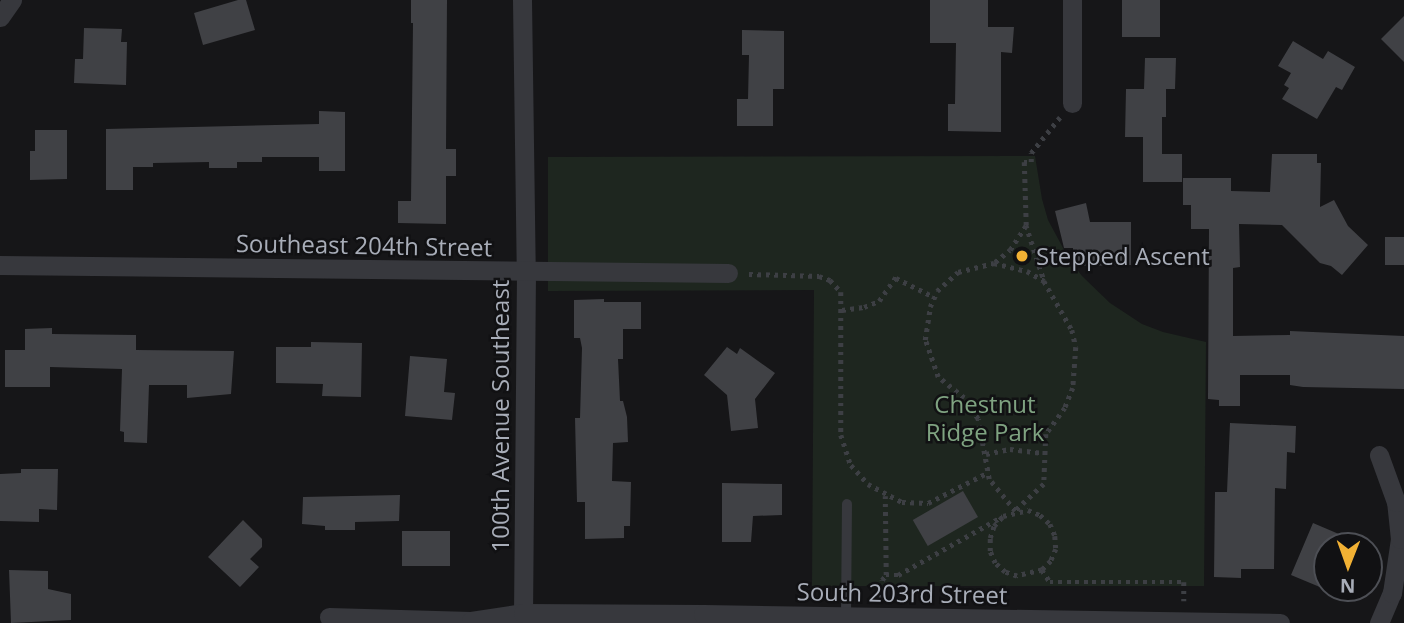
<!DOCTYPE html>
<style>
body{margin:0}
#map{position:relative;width:1404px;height:623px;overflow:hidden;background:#161618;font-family:"Open Sans",sans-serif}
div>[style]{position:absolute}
.green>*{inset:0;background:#1e261f}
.building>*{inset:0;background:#404145;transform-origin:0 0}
.path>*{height:4.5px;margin-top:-2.25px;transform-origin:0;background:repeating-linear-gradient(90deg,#3d3f44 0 3.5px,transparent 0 8.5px)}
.lane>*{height:10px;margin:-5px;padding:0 5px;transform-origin:5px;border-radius:5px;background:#37383d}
.street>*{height:19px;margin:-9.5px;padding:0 9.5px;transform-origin:9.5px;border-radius:9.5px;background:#37383d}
.dots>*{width:19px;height:19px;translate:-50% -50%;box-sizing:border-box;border:4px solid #111113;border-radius:50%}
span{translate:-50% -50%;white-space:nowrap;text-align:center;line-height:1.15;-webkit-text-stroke:5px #111113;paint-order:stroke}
.street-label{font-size:24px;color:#a8adb8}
.poi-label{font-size:24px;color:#a8adb8}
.left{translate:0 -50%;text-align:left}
.park-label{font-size:24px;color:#7fa381}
.north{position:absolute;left:1313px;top:532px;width:70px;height:70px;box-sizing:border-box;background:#111113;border:2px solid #4d4f55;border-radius:50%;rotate:181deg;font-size:19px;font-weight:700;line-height:28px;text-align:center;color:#a8adb8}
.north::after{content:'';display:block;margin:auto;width:24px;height:32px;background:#f2b134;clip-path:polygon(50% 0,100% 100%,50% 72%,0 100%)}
</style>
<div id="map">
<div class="green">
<i style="clip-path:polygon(1035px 156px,1042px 199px,1048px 220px,1069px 259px,1082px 276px,1110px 303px,1142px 324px,1163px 332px,1206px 342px,1204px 586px,812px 586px,814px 290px,548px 291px,548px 157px)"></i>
</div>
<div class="building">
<i style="clip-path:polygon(238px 0,246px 0,255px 30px,203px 45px,194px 13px)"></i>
<i style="clip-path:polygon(411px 0,447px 0,446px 149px,456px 149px,456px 176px,446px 176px,446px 224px,398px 223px,398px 201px,411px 201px,413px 23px,411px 23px)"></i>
<i style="clip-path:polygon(930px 0,988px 0,988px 27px,1014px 27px,1012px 53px,1001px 52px,1001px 132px,948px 131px,948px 104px,955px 104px,956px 43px,930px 43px)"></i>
<i style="left:1122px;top:0;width:38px;height:37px"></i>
<i style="clip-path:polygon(1404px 16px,1404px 62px,1381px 39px)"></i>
<i style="clip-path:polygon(84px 28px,122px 29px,121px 42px,127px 42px,126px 85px,74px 83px,75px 59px,83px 59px)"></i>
<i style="clip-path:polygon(742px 30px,784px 31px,784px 89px,773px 89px,773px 126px,737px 126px,737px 99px,748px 99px,749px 55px,742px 55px)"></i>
<i style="clip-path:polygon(1293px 41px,1323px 59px,1328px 51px,1355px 67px,1342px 90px,1336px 87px,1317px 119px,1282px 99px,1289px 88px,1284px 85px,1291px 73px,1278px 66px)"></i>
<i style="clip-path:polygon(1145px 58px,1176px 58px,1175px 89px,1166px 89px,1166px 117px,1162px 117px,1162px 154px,1182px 154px,1182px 182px,1143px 182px,1143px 137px,1125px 137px,1126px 89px,1144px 89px)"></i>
<i style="clip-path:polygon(319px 111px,345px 112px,345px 171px,319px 171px,319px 157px,262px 157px,262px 162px,237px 162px,237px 168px,209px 168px,209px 162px,153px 163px,153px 167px,133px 167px,133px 190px,106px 190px,106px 129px,319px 124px)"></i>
<i style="clip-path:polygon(35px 130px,67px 130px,67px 179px,30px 180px,30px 151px,35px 151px)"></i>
<i style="clip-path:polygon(1272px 154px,1317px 154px,1317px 163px,1321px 163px,1320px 207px,1334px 200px,1348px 226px,1368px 245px,1342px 275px,1331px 266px,1320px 263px,1282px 225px,1239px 224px,1240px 267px,1233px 268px,1233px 336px,1290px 335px,1290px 331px,1404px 336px,1404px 389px,1303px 387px,1290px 385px,1290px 375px,1240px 375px,1240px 406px,1219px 406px,1219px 400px,1208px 399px,1209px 229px,1191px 229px,1191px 205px,1183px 205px,1183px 178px,1231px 178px,1231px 191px,1270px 192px)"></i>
<i style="clip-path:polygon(1086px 203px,1090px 222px,1131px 222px,1131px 265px,1073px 266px,1073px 248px,1064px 248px,1055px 211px)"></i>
<i style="left:1385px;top:237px;width:19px;height:28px"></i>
<i style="clip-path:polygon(604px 299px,604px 302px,641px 302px,641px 329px,623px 329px,623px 359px,618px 359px,620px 401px,623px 401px,627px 417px,628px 442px,613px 443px,612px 481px,631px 482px,630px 526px,624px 526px,624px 538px,585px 539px,585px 502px,577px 502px,575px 418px,580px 418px,582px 348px,580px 338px,574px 338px,574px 300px)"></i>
<i style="clip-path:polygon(52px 328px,52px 334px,136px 335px,136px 350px,234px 351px,231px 394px,187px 398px,187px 385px,149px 385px,147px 443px,124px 442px,124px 432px,120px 431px,122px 369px,50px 367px,50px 387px,5px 387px,5px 350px,25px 350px,25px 329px)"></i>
<i style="clip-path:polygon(311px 342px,362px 343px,361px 397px,322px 396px,323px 384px,276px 383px,276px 347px,311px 347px)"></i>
<i style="clip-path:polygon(727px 347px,737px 354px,740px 348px,775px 373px,755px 399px,758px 428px,731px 431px,727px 395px,704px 375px)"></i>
<i style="clip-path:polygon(410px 356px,447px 359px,444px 392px,455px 393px,452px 420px,405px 416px)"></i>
<i style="clip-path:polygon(1230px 423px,1296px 426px,1295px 453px,1287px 452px,1286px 489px,1275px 488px,1274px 569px,1241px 569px,1241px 578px,1214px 577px,1215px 492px,1227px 492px)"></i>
<i style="clip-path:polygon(21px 469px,58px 469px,57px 510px,39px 509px,39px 522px,0 521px,0 474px,21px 473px)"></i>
<i style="clip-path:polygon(722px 483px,782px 484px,782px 515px,753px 516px,751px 542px,722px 542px)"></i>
<i style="left:963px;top:491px;width:30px;height:58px;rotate:60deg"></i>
<i style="clip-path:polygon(400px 495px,399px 521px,355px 522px,355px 530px,325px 530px,325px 526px,302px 524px,303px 497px)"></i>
<i style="clip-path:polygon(243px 520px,262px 539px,262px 547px,250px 559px,259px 567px,240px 587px,208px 557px)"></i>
<i style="clip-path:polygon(1313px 523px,1367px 546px,1327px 546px,1327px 590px,1291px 575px)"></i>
<i style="left:402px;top:531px;width:48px;height:35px"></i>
<i style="clip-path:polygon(9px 570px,48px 571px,48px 589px,71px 594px,71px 620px,11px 623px)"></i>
</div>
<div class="path">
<i style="left:1026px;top:225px;width:63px;rotate:-91.8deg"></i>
<i style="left:1024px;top:162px;width:7px"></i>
<i style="left:1031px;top:162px;width:9px;rotate:-90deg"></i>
<i style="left:1031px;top:153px;width:46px;rotate:-51.1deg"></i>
<i style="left:995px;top:262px;width:19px;rotate:-39deg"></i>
<i style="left:1010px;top:250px;width:30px;rotate:-57deg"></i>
<i style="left:1026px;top:225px;width:58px;rotate:71.9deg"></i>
<i style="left:994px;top:263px;width:34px;rotate:14deg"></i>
<i style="left:1027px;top:271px;width:20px;rotate:30deg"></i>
<i style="left:1044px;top:281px;width:56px;rotate:60.3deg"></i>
<i style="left:1072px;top:330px;width:17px;rotate:77deg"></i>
<i style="left:1076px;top:347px;width:41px;rotate:94.2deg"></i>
<i style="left:1073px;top:388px;width:22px;rotate:112deg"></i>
<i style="left:1065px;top:408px;width:32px;rotate:126deg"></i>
<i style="left:1046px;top:434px;width:50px;rotate:92.3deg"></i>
<i style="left:1044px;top:484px;width:40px;rotate:137deg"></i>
<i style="left:1015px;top:511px;width:41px;rotate:-129.1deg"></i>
<i style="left:989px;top:479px;width:61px;rotate:-100.4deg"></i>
<i style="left:978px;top:419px;width:25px;rotate:-124deg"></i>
<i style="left:964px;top:398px;width:33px;rotate:-141deg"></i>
<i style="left:938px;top:377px;width:39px;rotate:-109deg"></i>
<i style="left:925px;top:340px;width:33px;rotate:-81deg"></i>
<i style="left:930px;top:307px;width:17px;rotate:-66deg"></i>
<i style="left:937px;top:291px;width:28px;rotate:-42deg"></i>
<i style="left:958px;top:272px;width:37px;rotate:-14deg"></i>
<i style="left:749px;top:274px;width:70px;rotate:1.6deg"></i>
<i style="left:819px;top:276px;width:12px;rotate:20deg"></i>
<i style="left:830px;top:280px;width:16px;rotate:47deg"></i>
<i style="left:841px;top:292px;width:143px;rotate:90deg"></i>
<i style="left:841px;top:435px;width:32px;rotate:72deg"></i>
<i style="left:851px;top:465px;width:25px;rotate:48deg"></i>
<i style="left:868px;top:484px;width:38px;rotate:28deg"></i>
<i style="left:902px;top:502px;width:26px;rotate:2deg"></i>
<i style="left:928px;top:503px;width:66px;rotate:-27deg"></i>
<i style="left:896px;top:278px;width:42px;rotate:26.6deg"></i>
<i style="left:842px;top:310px;width:22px;rotate:-8deg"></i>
<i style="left:864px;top:307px;width:16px;rotate:-22deg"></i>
<i style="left:879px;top:301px;width:33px;rotate:-55deg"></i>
<i style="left:986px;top:454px;width:25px;rotate:-12deg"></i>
<i style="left:1010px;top:449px;width:33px;rotate:7deg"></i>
<i style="left:1042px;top:570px;width:14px;rotate:56deg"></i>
<i style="left:1050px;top:582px;width:134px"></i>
<i style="left:1184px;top:582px;width:19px;rotate:90deg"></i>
<i style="left:886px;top:575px;width:12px"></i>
<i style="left:898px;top:575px;width:120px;rotate:-29.3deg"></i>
<i style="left:1003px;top:516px;width:26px;rotate:-13deg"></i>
<i style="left:1028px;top:510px;width:13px;rotate:23deg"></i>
<i style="left:1040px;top:515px;width:13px;rotate:42deg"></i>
<i style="left:1050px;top:524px;width:13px;rotate:67deg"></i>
<i style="left:1055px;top:536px;width:13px;rotate:86deg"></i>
<i style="left:1056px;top:549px;width:13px;rotate:113deg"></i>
<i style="left:1051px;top:561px;width:13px;rotate:135deg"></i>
<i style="left:1042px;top:570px;width:26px;rotate:167deg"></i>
<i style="left:1017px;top:576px;width:13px;rotate:-162deg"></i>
<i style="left:1005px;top:572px;width:13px;rotate:-138deg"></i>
<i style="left:995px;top:563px;width:13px;rotate:-113deg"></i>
<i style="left:990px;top:551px;width:13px;rotate:-90deg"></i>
<i style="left:990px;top:538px;width:13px;rotate:-72deg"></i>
<i style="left:994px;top:526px;width:13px;rotate:-48deg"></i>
<i style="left:881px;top:598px;width:18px;rotate:-87deg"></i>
<i style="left:882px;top:580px;width:6px;rotate:-51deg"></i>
<i style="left:886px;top:575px;width:79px;rotate:-90.7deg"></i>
</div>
<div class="lane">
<i style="left:846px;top:617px;width:113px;rotate:-89.5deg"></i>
</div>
<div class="street">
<i style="left:522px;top:0;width:272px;rotate:89.2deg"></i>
<i style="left:526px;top:272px;width:351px;rotate:90.5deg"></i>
<i style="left:0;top:17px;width:21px;rotate:-55deg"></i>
<i style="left:1072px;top:103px;width:103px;rotate:-90deg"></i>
<i style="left:0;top:265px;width:728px;rotate:0.63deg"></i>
<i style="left:329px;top:617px;width:142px;rotate:1.6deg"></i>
<i style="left:471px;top:621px;width:53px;rotate:-8.7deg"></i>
<i style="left:523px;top:613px;width:180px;rotate:0.3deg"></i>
<i style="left:703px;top:614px;width:577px;rotate:0.89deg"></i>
<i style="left:1379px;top:623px;width:33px;rotate:-67deg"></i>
<i style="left:1392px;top:593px;width:55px;rotate:-81.6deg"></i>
<i style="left:1400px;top:539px;width:37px;rotate:-96deg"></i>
<i style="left:1396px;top:502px;width:50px;rotate:-109.9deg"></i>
</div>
<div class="dots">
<i style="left:1022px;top:256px;background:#f2b134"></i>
</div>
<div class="street-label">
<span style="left:364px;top:245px;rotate:1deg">Southeast 204th Street</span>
<span style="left:500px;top:416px;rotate:-90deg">100th Avenue Southeast</span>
<span style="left:902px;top:593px;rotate:1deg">South 203rd Street</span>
</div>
<div class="poi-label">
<span class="left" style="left:1036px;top:256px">Stepped Ascent</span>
</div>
<div class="park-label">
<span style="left:985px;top:418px">Chestnut<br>Ridge Park</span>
</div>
<div class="north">N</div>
</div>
